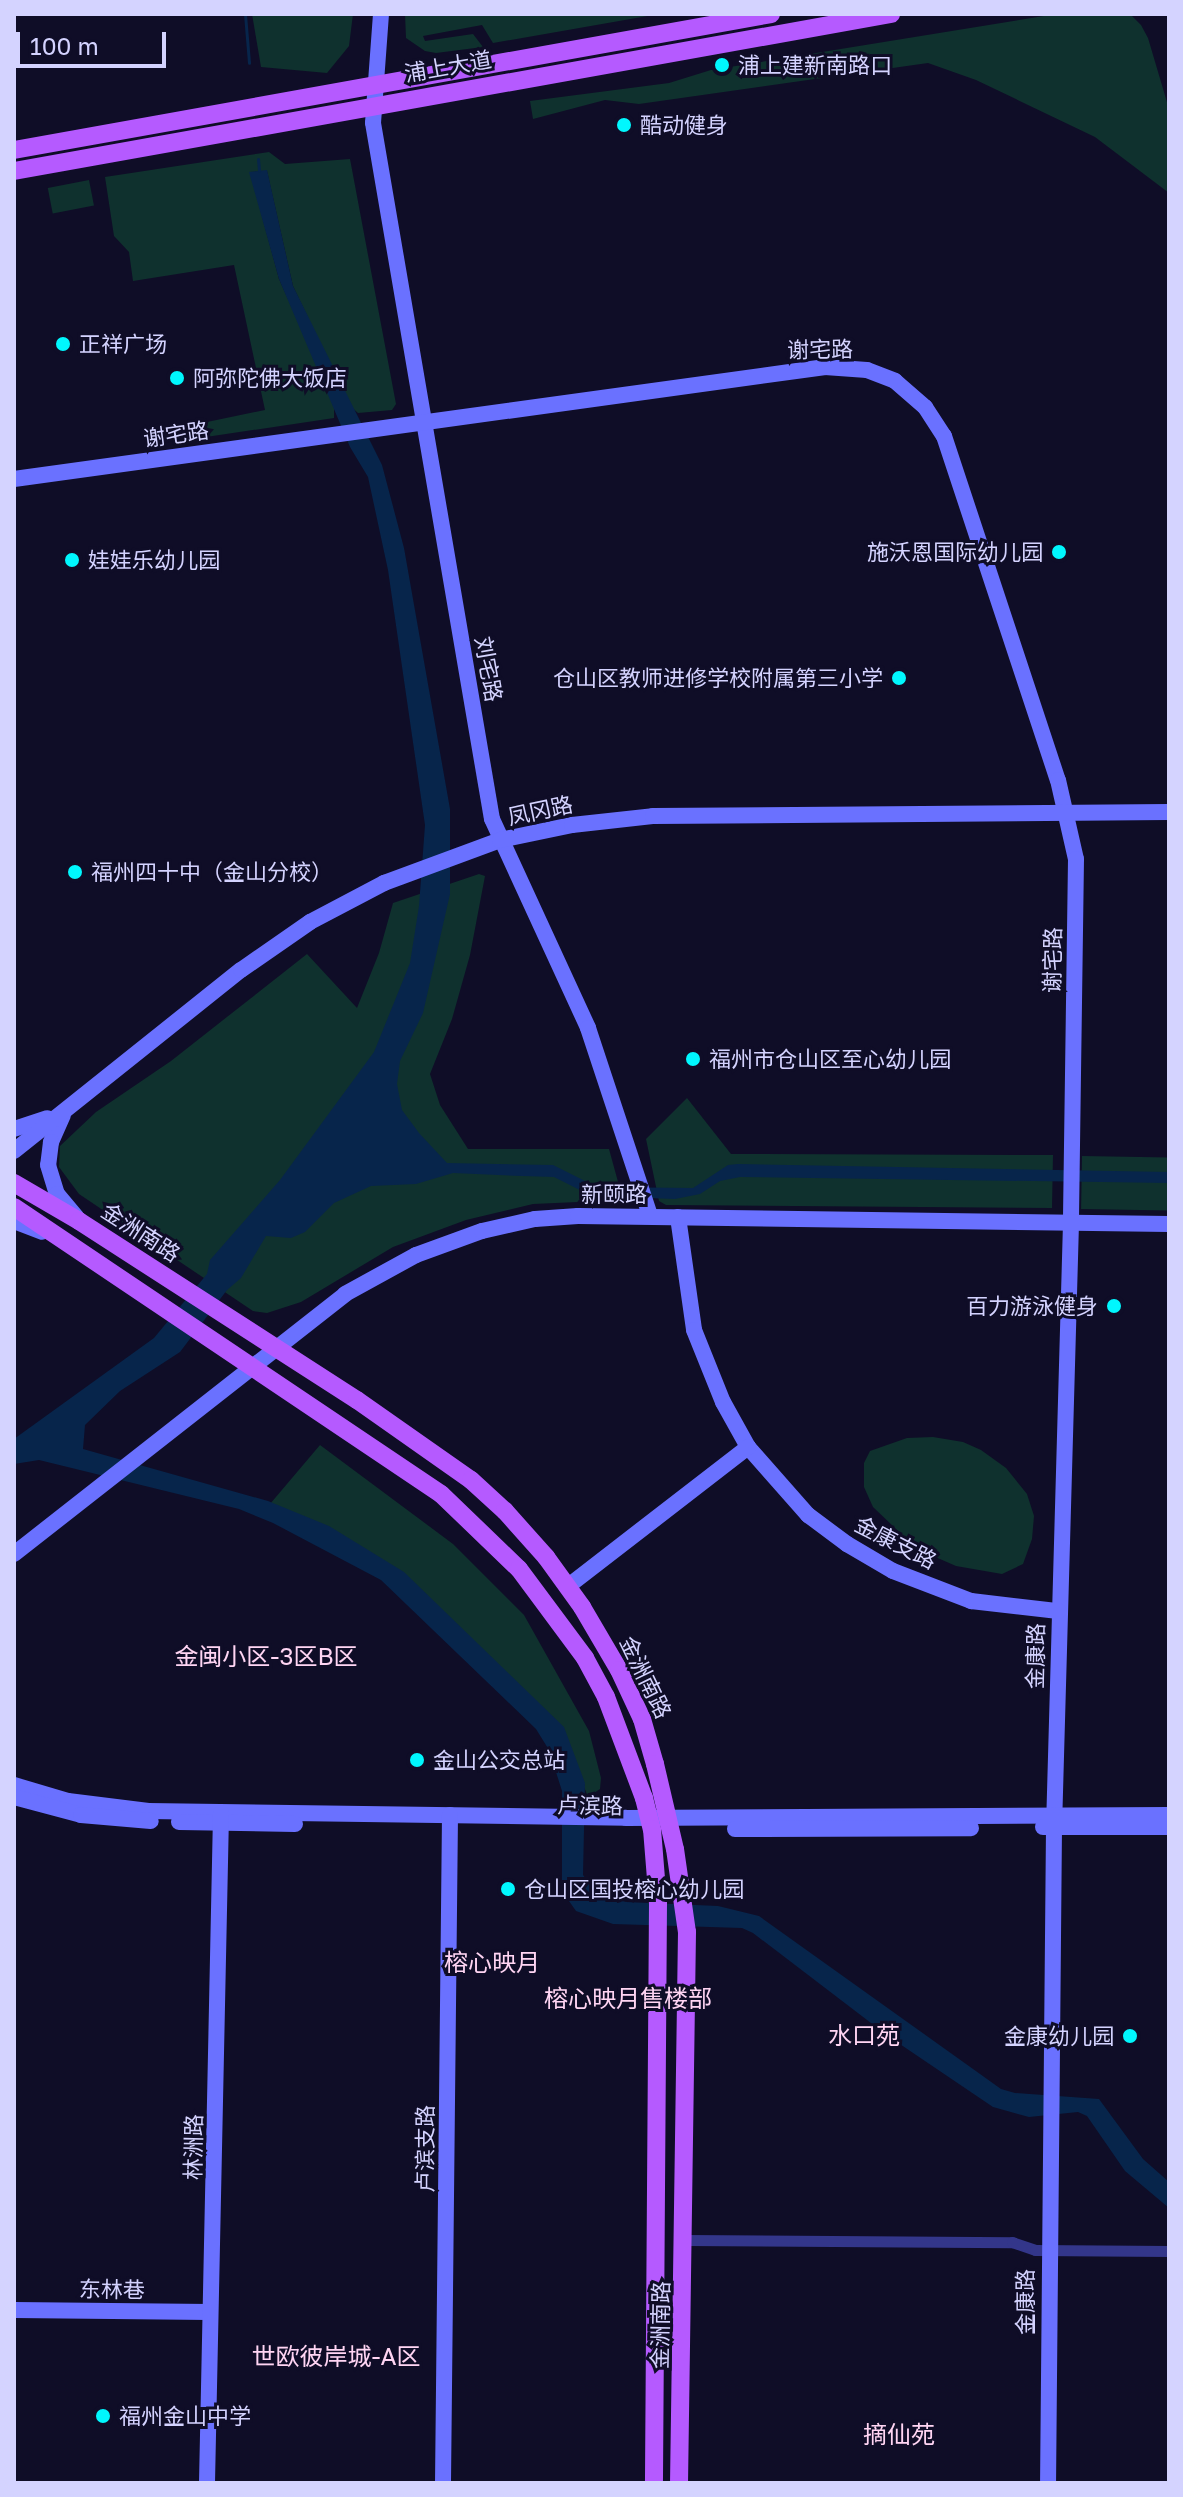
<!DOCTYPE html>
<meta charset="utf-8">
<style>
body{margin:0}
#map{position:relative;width:1183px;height:2497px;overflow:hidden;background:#0f0d27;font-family:"Golos Text","Noto Sans SC",sans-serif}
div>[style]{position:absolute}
.green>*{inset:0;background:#0f312e;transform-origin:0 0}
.water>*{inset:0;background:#07254b}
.stream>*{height:3px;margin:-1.5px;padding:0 1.5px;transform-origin:1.5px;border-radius:1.5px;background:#07254b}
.street>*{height:11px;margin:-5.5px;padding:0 5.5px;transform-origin:5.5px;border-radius:5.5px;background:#33368a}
.secondary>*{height:16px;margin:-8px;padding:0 8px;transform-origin:8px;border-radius:8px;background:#6a71ff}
.primary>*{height:18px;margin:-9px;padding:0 9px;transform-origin:9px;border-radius:9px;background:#b55aff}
.dots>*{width:22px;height:22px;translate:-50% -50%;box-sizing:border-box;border:4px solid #0f0d27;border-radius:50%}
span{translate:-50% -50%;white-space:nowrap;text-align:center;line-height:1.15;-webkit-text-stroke:6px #0f0d27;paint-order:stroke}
.poi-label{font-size:22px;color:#d4d3ff}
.left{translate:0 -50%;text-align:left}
.right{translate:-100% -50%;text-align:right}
.street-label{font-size:22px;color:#d4d3ff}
.neighbourhood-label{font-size:24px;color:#ffd5f3}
.frame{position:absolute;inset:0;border:16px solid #d4d3ff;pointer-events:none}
.scale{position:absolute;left:16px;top:32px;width:150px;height:36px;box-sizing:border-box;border:4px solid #d4d3ff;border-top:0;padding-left:10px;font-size:24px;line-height:28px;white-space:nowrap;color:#d4d3ff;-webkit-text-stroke:6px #0f0d27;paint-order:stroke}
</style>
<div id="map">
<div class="green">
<i style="clip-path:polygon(252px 14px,353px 14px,349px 46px,327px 73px,261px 67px)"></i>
<i style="clip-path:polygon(405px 14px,437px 16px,659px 14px,493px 43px,482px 25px,423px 36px,425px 41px,473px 34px,483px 47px,436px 53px,425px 51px,406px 38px)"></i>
<i style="clip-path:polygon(1056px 14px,1130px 14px,1141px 25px,1148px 38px,1169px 109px,1169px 193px,1095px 137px,976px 80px,928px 63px,639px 104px,605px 100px,533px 119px,530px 101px,669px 83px,711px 70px)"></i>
<i style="clip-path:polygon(269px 152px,285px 164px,350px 159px,396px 404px,392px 410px,358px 413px,350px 406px,293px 286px,267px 171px,250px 172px,279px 279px,334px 402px,334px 418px,206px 437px,207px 422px,265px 410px,234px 265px,133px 281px,129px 252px,114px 236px,105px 177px)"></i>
<i style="left:89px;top:180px;width:26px;height:42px;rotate:79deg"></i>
<i style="clip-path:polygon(479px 874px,485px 876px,470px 955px,452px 1019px,430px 1074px,440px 1105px,468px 1149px,609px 1149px,623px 1200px,533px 1204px,466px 1220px,393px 1247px,301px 1302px,267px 1313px,253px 1311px,79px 1194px,59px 1167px,60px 1146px,96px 1112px,171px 1061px,307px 954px,357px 1008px,379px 953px,393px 903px)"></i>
<i style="clip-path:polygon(687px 1098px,731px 1154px,1053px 1155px,1052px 1208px,666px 1205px,659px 1201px,646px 1139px)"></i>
<i style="left:1082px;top:1156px;width:87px;height:53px;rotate:1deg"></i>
<i style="clip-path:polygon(933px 1437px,963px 1442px,981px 1450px,1006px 1468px,1027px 1494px,1034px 1516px,1032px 1539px,1023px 1564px,1002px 1574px,956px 1566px,917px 1549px,873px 1507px,864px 1487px,864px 1463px,870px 1451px,907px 1438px)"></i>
<i style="clip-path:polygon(320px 1445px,453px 1544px,524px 1615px,589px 1731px,601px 1778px,600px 1789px,588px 1797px,561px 1728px,454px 1627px,270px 1504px)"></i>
</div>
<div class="water">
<i style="clip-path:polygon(267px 170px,293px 286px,382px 465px,404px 548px,450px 809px,450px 894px,423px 1013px,400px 1061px,397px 1084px,402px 1110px,419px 1133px,447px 1163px,553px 1165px,597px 1187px,693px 1188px,728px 1165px,738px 1164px,1169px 1172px,1169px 1183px,740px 1177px,720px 1181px,700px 1194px,675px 1199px,592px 1196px,554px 1177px,522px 1176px,453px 1173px,416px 1184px,371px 1186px,334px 1203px,305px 1232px,291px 1238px,266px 1236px,241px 1278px,227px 1290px,180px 1352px,120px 1391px,85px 1425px,83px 1449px,268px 1501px,329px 1526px,404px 1572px,564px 1727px,585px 1783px,583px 1875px,598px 1895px,626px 1902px,718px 1906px,759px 1916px,1001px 2089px,1015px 2093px,1099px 2099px,1143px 2159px,1169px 2182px,1169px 2208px,1125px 2171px,1087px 2116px,1078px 2112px,1029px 2117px,993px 2107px,888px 2036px,753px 1933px,742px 1928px,613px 1924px,576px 1911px,562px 1891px,562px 1791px,549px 1750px,536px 1729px,381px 1580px,273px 1523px,239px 1509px,39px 1460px,14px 1464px,14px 1439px,154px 1338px,207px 1274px,210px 1260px,280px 1180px,374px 1052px,410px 963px,419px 906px,425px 825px,388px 570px,368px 477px,350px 447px,279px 279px,249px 172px)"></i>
</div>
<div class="stream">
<i style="left:245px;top:14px;width:49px;rotate:85.3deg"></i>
<i style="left:258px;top:159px;width:12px;rotate:85deg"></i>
</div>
<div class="street">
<i style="left:685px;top:2240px;width:327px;rotate:0.4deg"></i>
<i style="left:1012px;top:2242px;width:24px;rotate:19deg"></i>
<i style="left:1035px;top:2250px;width:134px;rotate:0.4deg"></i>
</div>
<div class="secondary">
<i style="left:381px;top:14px;width:109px;rotate:94.2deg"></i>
<i style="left:373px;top:123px;width:706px;rotate:80.3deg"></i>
<i style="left:492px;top:819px;width:230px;rotate:65.3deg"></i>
<i style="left:588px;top:1028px;width:198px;rotate:71.7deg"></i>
<i style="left:14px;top:479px;width:819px;rotate:-7.86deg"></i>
<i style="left:825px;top:367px;width:42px;rotate:4.1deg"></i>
<i style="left:867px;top:370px;width:30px;rotate:21deg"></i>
<i style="left:895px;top:381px;width:40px;rotate:41deg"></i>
<i style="left:925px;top:407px;width:35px;rotate:57deg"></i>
<i style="left:944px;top:436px;width:362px;rotate:71.7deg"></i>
<i style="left:1058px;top:780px;width:81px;rotate:77.2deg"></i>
<i style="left:1076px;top:859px;width:364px;rotate:90.8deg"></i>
<i style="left:1071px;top:1223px;width:604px;rotate:91.61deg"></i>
<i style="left:1054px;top:1827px;width:656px;rotate:90.52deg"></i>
<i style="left:63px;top:1115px;width:30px;rotate:114deg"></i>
<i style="left:51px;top:1142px;width:23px;rotate:97deg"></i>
<i style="left:48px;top:1165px;width:30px;rotate:73deg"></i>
<i style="left:57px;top:1194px;width:30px;rotate:50deg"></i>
<i style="left:14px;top:1129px;width:35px;rotate:-18deg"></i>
<i style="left:14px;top:1151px;width:290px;rotate:-38.6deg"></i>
<i style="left:241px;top:970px;width:84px;rotate:-34.8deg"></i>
<i style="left:310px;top:922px;width:84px;rotate:-27.8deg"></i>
<i style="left:384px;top:883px;width:124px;rotate:-20.3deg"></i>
<i style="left:500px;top:840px;width:74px;rotate:-11.8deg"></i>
<i style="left:572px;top:825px;width:81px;rotate:-6.3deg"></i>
<i style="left:653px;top:816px;width:516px;rotate:-0.44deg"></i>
<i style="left:678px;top:1217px;width:114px;rotate:81.9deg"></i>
<i style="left:694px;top:1330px;width:78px;rotate:68.1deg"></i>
<i style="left:723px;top:1402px;width:51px;rotate:60.9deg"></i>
<i style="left:748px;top:1447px;width:91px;rotate:48.6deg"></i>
<i style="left:808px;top:1515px;width:49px;rotate:36.6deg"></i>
<i style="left:847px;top:1544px;width:53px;rotate:30.4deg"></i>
<i style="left:893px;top:1571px;width:84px;rotate:21deg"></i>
<i style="left:971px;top:1601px;width:88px;rotate:6.6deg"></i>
<i style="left:14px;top:1221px;width:30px;rotate:21deg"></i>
<i style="left:14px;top:1554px;width:421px;rotate:-38.1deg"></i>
<i style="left:345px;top:1294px;width:81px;rotate:-28.8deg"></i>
<i style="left:416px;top:1255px;width:70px;rotate:-20deg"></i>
<i style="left:482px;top:1231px;width:54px;rotate:-12.8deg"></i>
<i style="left:535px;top:1219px;width:43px;rotate:-4deg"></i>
<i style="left:578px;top:1216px;width:591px;rotate:0.78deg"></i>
<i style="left:567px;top:1587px;width:229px;rotate:-37.7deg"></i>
<i style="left:14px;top:1785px;width:56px;rotate:16.5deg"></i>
<i style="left:68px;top:1801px;width:81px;rotate:7.1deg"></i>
<i style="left:148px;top:1811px;width:478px;rotate:0.8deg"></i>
<i style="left:626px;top:1818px;width:543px;rotate:-0.32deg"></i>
<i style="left:14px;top:1797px;width:69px;rotate:15deg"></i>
<i style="left:81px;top:1815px;width:70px;rotate:4.9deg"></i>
<i style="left:179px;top:1822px;width:116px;rotate:1deg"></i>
<i style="left:1043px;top:1827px;width:126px"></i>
<i style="left:735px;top:1829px;width:236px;rotate:-0.2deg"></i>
<i style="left:14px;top:2310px;width:196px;rotate:0.6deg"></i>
<i style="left:207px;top:2483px;width:670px;rotate:-88.8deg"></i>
<i style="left:443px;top:2483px;width:668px;rotate:-89.4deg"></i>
</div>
<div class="primary">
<i style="left:14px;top:150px;width:769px;rotate:-10.18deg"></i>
<i style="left:14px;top:171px;width:891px;rotate:-10.15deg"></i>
<i style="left:14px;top:1183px;width:75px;rotate:30.3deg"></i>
<i style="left:79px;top:1221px;width:331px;rotate:32.8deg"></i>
<i style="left:357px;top:1400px;width:139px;rotate:35.1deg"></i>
<i style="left:471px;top:1480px;width:46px;rotate:42.4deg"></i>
<i style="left:505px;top:1511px;width:62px;rotate:48.3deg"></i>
<i style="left:546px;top:1557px;width:62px;rotate:54.2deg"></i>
<i style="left:582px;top:1607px;width:73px;rotate:59.6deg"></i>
<i style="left:619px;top:1670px;width:54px;rotate:64.9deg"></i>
<i style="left:642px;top:1719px;width:47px;rotate:73.9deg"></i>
<i style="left:655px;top:1764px;width:87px;rotate:76.8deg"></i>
<i style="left:675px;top:1849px;width:84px;rotate:81.8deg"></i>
<i style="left:687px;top:1932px;width:551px;rotate:90.83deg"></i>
<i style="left:14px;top:1207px;width:514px;rotate:33.91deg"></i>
<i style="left:441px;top:1494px;width:108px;rotate:43.9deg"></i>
<i style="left:519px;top:1569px;width:111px;rotate:53.4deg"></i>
<i style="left:585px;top:1658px;width:44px;rotate:61.7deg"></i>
<i style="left:606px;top:1697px;width:108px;rotate:69.4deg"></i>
<i style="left:644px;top:1798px;width:32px;rotate:76deg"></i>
<i style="left:652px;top:1829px;width:74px;rotate:85.4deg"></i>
<i style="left:658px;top:1903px;width:580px;rotate:90.4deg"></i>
</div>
<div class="dots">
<i style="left:722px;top:65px;background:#00f7fe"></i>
<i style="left:624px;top:125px;background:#00f7fe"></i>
<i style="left:63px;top:344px;background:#00f7fe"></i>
<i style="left:177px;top:378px;background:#00f7fe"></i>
<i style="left:1059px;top:552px;background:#00f7fe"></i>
<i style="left:72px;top:560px;background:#00f7fe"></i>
<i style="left:899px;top:678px;background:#00f7fe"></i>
<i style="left:75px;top:872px;background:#00f7fe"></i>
<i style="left:693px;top:1059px;background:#00f7fe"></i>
<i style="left:1114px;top:1306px;background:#00f7fe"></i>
<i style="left:417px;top:1760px;background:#00f7fe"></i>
<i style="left:508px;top:1889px;background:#00f7fe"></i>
<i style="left:1130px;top:2036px;background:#00f7fe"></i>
<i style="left:103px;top:2416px;background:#00f7fe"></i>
</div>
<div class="poi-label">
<span class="left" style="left:738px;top:65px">浦上建新南路口</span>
<span class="left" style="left:640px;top:125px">酷动健身</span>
<span class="left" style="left:79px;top:344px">正祥广场</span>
<span class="left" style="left:193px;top:378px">阿弥陀佛大饭店</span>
<span class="right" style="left:1043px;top:552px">施沃恩国际幼儿园</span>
<span class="left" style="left:88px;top:560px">娃娃乐幼儿园</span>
<span class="right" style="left:883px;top:678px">仓山区教师进修学校附属第三小学</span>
<span class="left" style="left:91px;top:872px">福州四十中（金山分校）</span>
<span class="left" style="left:709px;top:1059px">福州市仓山区至心幼儿园</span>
<span class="right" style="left:1098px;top:1306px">百力游泳健身</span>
<span class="left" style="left:433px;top:1760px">金山公交总站</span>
<span class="left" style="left:524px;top:1889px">仓山区国投榕心幼儿园</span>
<span class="right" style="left:1114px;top:2036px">金康幼儿园</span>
<span class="left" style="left:119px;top:2416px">福州金山中学</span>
</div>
<div class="street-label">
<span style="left:448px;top:66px;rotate:-10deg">浦上大道</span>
<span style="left:820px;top:349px;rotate:-1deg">谢宅路</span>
<span style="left:176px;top:434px;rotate:-8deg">谢宅路</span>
<span style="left:489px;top:669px;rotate:80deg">刘宅路</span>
<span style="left:540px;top:810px;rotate:-12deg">凤冈路</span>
<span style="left:1052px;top:960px;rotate:-89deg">谢宅路</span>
<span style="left:614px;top:1194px">新颐路</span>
<span style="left:141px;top:1232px;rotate:33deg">金洲南路</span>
<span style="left:896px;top:1542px;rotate:27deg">金康支路</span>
<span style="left:1035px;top:1656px;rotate:-89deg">金康路</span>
<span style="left:646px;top:1677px;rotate:64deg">金洲南路</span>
<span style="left:590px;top:1805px;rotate:1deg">卢滨路</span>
<span style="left:193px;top:2147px;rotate:-89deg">林洲路</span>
<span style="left:425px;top:2149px;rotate:-90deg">卢滨支路</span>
<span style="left:112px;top:2289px;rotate:1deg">东林巷</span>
<span style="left:1025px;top:2302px;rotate:-90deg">金康路</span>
<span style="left:660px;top:2325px;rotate:-89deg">金洲南路</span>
</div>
<div class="neighbourhood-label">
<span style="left:266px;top:1656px">金闽小区-3区B区</span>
<span style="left:492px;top:1962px">榕心映月</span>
<span style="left:628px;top:1998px">榕心映月售楼部</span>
<span style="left:864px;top:2035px">水口苑</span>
<span style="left:336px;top:2356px">世欧彼岸城-A区</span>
<span style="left:899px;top:2434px">摘仙苑</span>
</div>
<div class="frame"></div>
<div class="scale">100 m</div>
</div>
